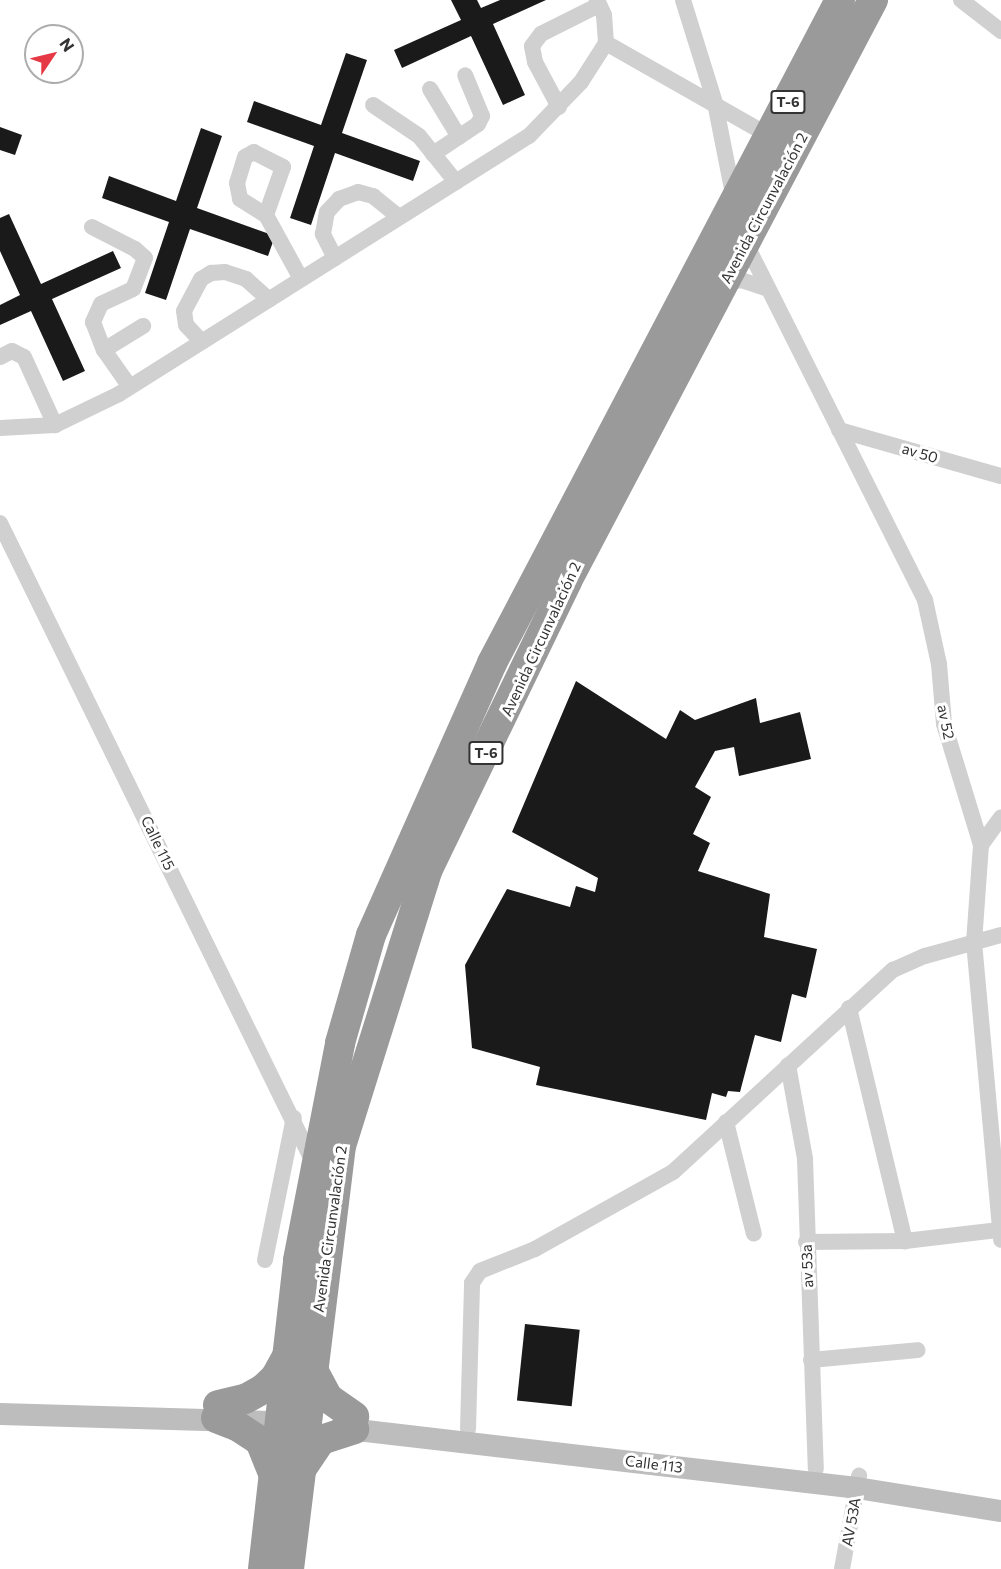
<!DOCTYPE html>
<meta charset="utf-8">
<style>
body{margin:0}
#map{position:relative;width:1001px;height:1569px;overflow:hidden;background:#fff;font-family:Commissioner,sans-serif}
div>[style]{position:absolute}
.building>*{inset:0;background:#1a1a1a;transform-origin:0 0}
.street>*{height:16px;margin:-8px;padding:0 8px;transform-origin:8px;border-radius:8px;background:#d0d0d0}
.secondary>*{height:22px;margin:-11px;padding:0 11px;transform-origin:11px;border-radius:11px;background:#bdbdbd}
.highway>*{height:30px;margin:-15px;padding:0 15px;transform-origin:15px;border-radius:15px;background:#9a9a9a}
span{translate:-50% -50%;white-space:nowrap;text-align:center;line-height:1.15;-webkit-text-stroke:6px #fff;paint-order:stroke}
.shield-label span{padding:2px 4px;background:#fff;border:2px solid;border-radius:4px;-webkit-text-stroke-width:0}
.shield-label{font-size:14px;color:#333;font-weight:700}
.street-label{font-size:15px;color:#333}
.north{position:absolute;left:24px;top:24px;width:60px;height:60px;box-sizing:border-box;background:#fff;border:2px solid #adadad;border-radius:50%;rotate:55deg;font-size:16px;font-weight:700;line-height:24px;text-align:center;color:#333}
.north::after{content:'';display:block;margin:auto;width:21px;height:27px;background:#e63946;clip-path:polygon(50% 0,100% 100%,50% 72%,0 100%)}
</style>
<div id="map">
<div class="building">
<i style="clip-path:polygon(451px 0,477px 0,481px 8px,500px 0,546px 0,493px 24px,525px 95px,503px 105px,471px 36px,402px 68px,394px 50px,461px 20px)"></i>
<i style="clip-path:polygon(346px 53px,367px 60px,342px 133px,420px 161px,413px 181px,335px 153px,311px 225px,290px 218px,314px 146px,247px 122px,254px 101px,321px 125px)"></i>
<i style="clip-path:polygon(0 127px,22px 135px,15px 155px,0 150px)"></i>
<i style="clip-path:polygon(201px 128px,222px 136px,197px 208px,275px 236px,268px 256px,190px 229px,166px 300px,145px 293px,169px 222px,102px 198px,109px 176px,176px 201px)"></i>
<i style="clip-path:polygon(9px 214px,41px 284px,113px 251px,121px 268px,52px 299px,85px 371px,63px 381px,31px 311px,0 325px,0 305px,20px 295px,0 251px,0 218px)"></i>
<i style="clip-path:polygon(576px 681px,666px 739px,680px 710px,695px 720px,756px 698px,760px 723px,800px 712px,811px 759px,739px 776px,734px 747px,715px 751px,695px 787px,711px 797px,693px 834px,710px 843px,698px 871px,770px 894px,764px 937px,817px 949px,806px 998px,792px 994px,781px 1042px,755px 1035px,740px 1092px,728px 1091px,726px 1097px,712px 1093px,706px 1120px,536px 1085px,540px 1067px,472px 1048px,465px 965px,507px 889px,570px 907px,576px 886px,595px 892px,598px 878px,512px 832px)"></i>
<i style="left:525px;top:1324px;width:55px;height:77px;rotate:6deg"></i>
</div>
<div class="street">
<i style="left:683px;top:0;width:108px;rotate:72.7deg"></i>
<i style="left:715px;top:103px;width:98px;rotate:78.8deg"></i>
<i style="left:961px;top:0;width:51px;rotate:37.8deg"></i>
<i style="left:606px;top:43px;width:194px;rotate:29.6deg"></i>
<i style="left:430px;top:89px;width:56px;rotate:58.9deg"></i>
<i style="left:373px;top:105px;width:55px;rotate:34deg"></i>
<i style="left:419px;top:136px;width:59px;rotate:51.2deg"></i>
<i style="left:559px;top:107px;width:51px;rotate:-118.1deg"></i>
<i style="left:535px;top:62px;width:16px;rotate:-101deg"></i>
<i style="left:532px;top:46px;width:15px;rotate:-53deg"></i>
<i style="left:541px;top:34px;width:65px;rotate:-26.6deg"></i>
<i style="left:433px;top:154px;width:54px;rotate:-33.7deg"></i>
<i style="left:478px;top:124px;width:9px;rotate:-63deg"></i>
<i style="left:482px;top:116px;width:44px;rotate:-112.5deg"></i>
<i style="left:266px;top:215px;width:51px;rotate:-70.5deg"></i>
<i style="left:283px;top:167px;width:33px;rotate:-153deg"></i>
<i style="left:254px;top:152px;width:10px;rotate:151deg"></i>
<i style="left:245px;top:157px;width:27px;rotate:107deg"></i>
<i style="left:237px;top:183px;width:16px;rotate:79deg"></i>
<i style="left:240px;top:199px;width:31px;rotate:32deg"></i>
<i style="left:266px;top:215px;width:73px;rotate:61.3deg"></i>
<i style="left:92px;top:227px;width:48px;rotate:27.1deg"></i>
<i style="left:135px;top:249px;width:13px;rotate:42deg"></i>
<i style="left:145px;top:258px;width:33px;rotate:111deg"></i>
<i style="left:133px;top:289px;width:35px;rotate:155deg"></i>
<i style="left:101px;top:304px;width:20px;rotate:114deg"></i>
<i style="left:93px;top:322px;width:30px;rotate:69deg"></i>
<i style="left:104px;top:350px;width:45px;rotate:54.9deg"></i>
<i style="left:745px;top:242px;width:401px;rotate:63.3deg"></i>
<i style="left:925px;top:600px;width:66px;rotate:77.7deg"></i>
<i style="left:939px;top:664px;width:60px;rotate:85.2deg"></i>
<i style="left:944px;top:724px;width:127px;rotate:73deg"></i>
<i style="left:981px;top:845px;width:97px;rotate:94.1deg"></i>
<i style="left:974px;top:942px;width:299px;rotate:84.8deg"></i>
<i style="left:335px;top:258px;width:27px;rotate:-117deg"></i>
<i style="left:323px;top:234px;width:22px;rotate:-80deg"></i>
<i style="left:327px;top:212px;width:18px;rotate:-47deg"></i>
<i style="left:339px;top:199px;width:20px;rotate:-20deg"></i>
<i style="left:358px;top:192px;width:16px;rotate:15deg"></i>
<i style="left:373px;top:196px;width:33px;rotate:39deg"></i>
<i style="left:724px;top:283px;width:17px;rotate:-10deg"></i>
<i style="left:741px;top:280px;width:28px;rotate:18deg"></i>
<i style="left:202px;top:342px;width:23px;rotate:-133deg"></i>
<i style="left:186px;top:325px;width:14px;rotate:-98deg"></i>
<i style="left:184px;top:311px;width:36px;rotate:-62deg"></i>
<i style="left:201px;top:279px;width:12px;rotate:-31deg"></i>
<i style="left:211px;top:273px;width:14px;rotate:-4deg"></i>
<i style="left:225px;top:272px;width:22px;rotate:18deg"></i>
<i style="left:246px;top:279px;width:31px;rotate:42deg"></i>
<i style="left:104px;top:350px;width:46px;rotate:-31.6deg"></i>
<i style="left:0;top:357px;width:13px;rotate:-27deg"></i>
<i style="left:12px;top:351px;width:13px;rotate:27deg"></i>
<i style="left:24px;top:357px;width:75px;rotate:65.5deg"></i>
<i style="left:0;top:428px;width:55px;rotate:-3.1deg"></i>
<i style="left:55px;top:425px;width:71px;rotate:-25.8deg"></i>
<i style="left:119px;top:394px;width:484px;rotate:-32.2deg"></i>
<i style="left:529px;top:136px;width:75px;rotate:-46.1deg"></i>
<i style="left:581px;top:82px;width:46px;rotate:-57.3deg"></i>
<i style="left:606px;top:43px;width:28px;rotate:-94deg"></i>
<i style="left:604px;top:15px;width:17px;rotate:-115deg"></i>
<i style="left:839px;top:430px;width:168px;rotate:15.9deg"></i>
<i style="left:0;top:523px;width:714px;rotate:63.9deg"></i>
<i style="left:981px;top:845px;width:34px;rotate:-54deg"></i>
<i style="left:849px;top:1008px;width:240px;rotate:76.5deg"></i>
<i style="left:788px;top:1065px;width:96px;rotate:79.7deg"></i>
<i style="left:805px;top:1159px;width:310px;rotate:88deg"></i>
<i style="left:726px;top:1122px;width:115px;rotate:76deg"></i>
<i style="left:806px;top:1242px;width:99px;rotate:-0.6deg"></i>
<i style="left:905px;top:1241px;width:95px;rotate:-6.7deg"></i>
<i style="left:265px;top:1260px;width:145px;rotate:-78.5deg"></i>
<i style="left:811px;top:1360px;width:107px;rotate:-5.3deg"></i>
<i style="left:468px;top:1429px;width:146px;rotate:-88.4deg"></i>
<i style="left:472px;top:1283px;width:14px;rotate:-56deg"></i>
<i style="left:480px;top:1271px;width:59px;rotate:-21.8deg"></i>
<i style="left:535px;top:1249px;width:158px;rotate:-29.2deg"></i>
<i style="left:673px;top:1172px;width:299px;rotate:-42.6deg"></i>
<i style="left:893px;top:970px;width:35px;rotate:-24deg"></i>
<i style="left:925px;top:956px;width:79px;rotate:-15.4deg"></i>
<i style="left:842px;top:1569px;width:95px;rotate:-79.6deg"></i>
</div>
<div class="secondary">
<i style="left:0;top:1414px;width:295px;rotate:1.7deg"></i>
<i style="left:340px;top:1428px;width:520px;rotate:6.62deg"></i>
<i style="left:857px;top:1488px;width:146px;rotate:9.1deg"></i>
</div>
<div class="highway">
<i style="left:312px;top:1368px;width:34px;rotate:62deg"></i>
<i style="left:328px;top:1398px;width:32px;rotate:35deg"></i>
<i style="left:218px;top:1405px;width:28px;rotate:-13deg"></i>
<i style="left:245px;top:1399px;width:21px;rotate:-29deg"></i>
<i style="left:263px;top:1389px;width:16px;rotate:-43deg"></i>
<i style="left:275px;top:1378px;width:23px;rotate:-61deg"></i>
<i style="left:216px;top:1418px;width:22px;rotate:21deg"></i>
<i style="left:237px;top:1426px;width:27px;rotate:33deg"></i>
<i style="left:260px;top:1441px;width:35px;rotate:68deg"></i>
<i style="left:300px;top:1471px;width:37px;rotate:-56deg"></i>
<i style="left:321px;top:1440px;width:35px;rotate:-18deg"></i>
<i style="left:263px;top:1569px;width:311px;rotate:-83.5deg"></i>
<i style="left:298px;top:1260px;width:221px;rotate:-79deg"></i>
<i style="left:340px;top:1043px;width:112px;rotate:-74deg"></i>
<i style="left:371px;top:935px;width:298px;rotate:-66deg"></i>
<i style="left:492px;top:663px;width:749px;rotate:-62.31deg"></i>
<i style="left:289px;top:1569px;width:426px;rotate:-83deg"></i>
<i style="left:341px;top:1146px;width:290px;rotate:-72.6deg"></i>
<i style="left:428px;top:869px;width:320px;rotate:-64.2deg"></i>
<i style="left:567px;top:581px;width:657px;rotate:-62.23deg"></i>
</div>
<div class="shield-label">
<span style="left:788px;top:102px">T-6</span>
<span style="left:486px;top:753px">T-6</span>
</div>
<div class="street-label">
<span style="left:764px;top:208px;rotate:-62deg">Avenida Circunvalación 2</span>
<span style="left:920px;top:453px;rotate:16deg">av 50</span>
<span style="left:541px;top:639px;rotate:-65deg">Avenida Circunvalación 2</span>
<span style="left:946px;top:722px;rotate:79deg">av 52</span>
<span style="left:158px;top:843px;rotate:64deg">Calle 115</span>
<span style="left:330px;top:1229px;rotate:-82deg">Avenida Circunvalación 2</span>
<span style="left:807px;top:1266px;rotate:-92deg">av 53a</span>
<span style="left:654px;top:1464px;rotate:7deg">Calle 113</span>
<span style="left:851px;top:1522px;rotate:-80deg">AV 53A</span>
</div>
<div class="north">N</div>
</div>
